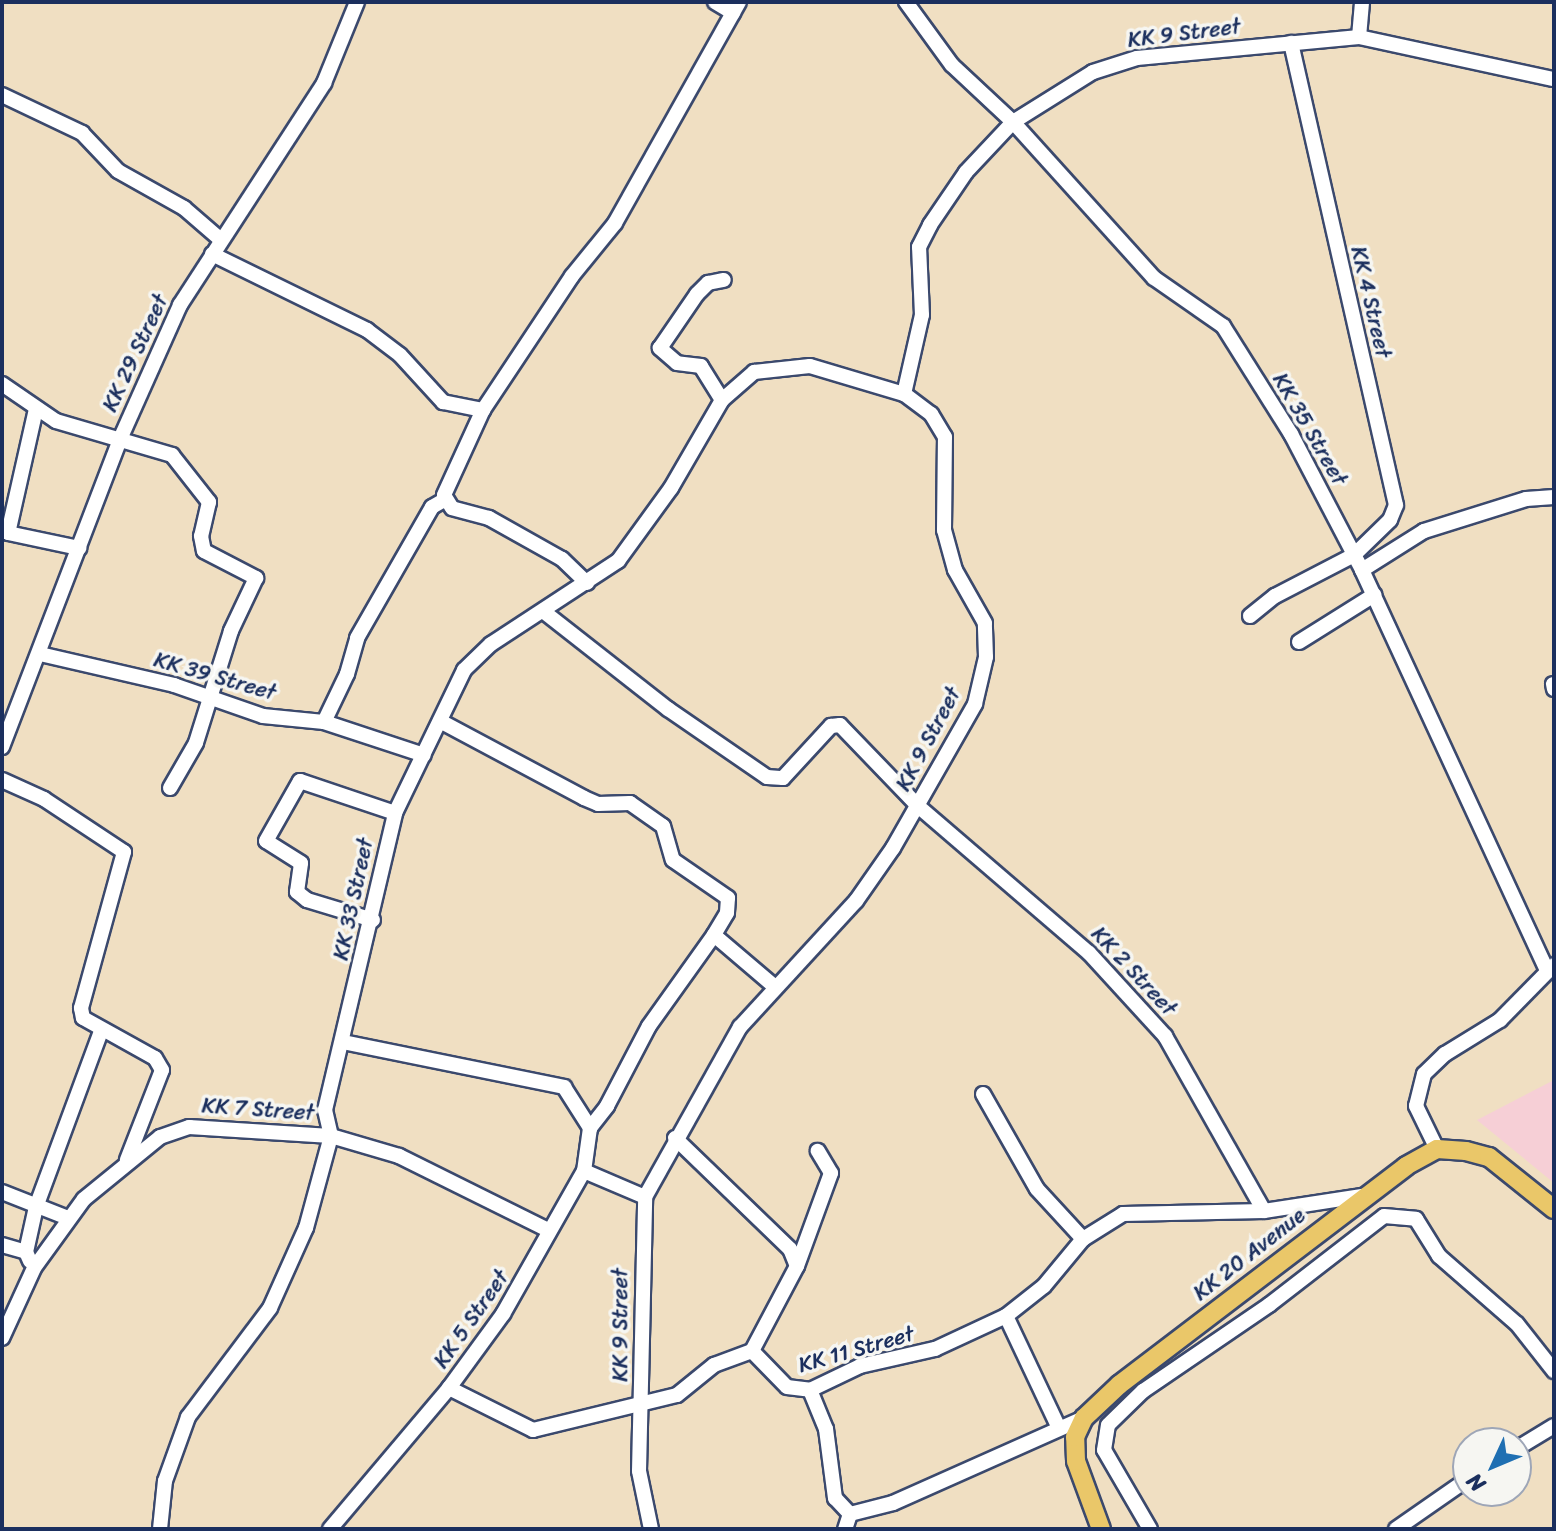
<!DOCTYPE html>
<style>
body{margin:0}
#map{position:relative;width:1556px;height:1531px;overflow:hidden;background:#f0dfc2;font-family:Sriracha,sans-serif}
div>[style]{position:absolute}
.built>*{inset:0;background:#f6cfd6}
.roads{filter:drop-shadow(2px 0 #3b496d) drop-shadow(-2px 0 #3b496d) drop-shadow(0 2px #3b496d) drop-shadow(0 -2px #3b496d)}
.minor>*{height:14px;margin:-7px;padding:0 7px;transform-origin:7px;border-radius:7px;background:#fff}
.major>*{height:18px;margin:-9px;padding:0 9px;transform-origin:9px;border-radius:9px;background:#eac769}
span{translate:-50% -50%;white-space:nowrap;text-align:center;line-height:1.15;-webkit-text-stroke:7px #f6f6f2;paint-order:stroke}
.street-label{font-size:22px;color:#1b2f5e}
.frame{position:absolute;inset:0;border:4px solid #1b2f5e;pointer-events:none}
.north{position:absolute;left:1452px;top:1427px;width:80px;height:80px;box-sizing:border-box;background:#f6f6f2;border:2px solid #9ea6b7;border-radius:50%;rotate:226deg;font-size:22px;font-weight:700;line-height:32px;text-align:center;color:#1b2f5e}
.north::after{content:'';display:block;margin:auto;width:28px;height:36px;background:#1f6fb2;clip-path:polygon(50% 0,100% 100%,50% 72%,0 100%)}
</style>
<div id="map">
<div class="built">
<i style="clip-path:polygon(1554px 1080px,1554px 1183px,1477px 1120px)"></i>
</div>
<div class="roads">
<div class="minor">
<i style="left:715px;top:2px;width:21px;rotate:31deg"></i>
<i style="left:906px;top:2px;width:78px;rotate:53.9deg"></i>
<i style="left:952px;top:65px;width:83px;rotate:43.1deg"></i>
<i style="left:1013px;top:122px;width:210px;rotate:47.9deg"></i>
<i style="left:1154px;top:278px;width:84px;rotate:34.8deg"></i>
<i style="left:1223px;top:326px;width:128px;rotate:57.8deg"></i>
<i style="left:1291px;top:434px;width:153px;rotate:62.4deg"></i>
<i style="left:1362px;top:570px;width:439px;rotate:65.2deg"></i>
<i style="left:1359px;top:37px;width:35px;rotate:-85deg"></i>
<i style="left:2px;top:95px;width:89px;rotate:25.4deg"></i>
<i style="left:82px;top:133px;width:52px;rotate:46.5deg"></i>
<i style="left:118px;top:171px;width:76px;rotate:29.3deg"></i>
<i style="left:184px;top:208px;width:49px;rotate:40.9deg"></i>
<i style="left:212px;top:254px;width:173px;rotate:26.1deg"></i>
<i style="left:367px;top:330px;width:41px;rotate:37.1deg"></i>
<i style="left:400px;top:355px;width:64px;rotate:47.5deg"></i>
<i style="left:443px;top:402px;width:41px;rotate:11.3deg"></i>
<i style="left:2px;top:384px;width:65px;rotate:34.4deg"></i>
<i style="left:56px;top:421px;width:121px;rotate:16.3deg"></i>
<i style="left:172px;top:455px;width:60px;rotate:51.8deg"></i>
<i style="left:209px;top:502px;width:35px;rotate:103deg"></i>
<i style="left:201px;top:536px;width:15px;rotate:79deg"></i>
<i style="left:204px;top:551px;width:59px;rotate:27.4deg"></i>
<i style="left:256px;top:578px;width:59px;rotate:115.3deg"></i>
<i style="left:231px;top:631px;width:117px;rotate:107.4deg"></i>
<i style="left:196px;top:743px;width:52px;rotate:120deg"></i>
<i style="left:722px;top:400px;width:40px;rotate:-122deg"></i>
<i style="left:701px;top:366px;width:24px;rotate:-173deg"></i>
<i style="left:677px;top:363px;width:23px;rotate:-139deg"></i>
<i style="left:660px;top:348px;width:65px;rotate:-55.6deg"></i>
<i style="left:697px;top:294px;width:16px;rotate:-45deg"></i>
<i style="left:708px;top:283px;width:16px;rotate:-11deg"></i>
<i style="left:36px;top:409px;width:127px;rotate:102.7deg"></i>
<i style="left:8px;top:533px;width:73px;rotate:11.9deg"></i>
<i style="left:1362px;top:570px;width:73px;rotate:-32.2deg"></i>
<i style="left:1424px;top:531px;width:107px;rotate:-17.4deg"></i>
<i style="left:1526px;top:499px;width:28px;rotate:-4deg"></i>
<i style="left:587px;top:583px;width:35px;rotate:-136deg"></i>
<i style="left:562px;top:559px;width:84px;rotate:-150.7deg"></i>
<i style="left:489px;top:518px;width:38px;rotate:-165deg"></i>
<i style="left:452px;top:508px;width:15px;rotate:-122deg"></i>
<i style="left:444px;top:495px;width:94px;rotate:-65.4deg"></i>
<i style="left:483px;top:410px;width:161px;rotate:-56.4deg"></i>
<i style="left:572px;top:276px;width:68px;rotate:-50.9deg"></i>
<i style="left:615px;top:223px;width:253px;rotate:-60.7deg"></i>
<i style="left:543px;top:611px;width:159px;rotate:38.1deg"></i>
<i style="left:668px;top:709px;width:120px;rotate:34.5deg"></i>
<i style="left:767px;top:777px;width:16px;rotate:4deg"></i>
<i style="left:783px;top:778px;width:71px;rotate:-47.3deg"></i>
<i style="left:831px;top:726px;width:9px;rotate:-6deg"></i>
<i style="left:840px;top:725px;width:112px;rotate:46.1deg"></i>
<i style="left:918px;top:806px;width:225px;rotate:40.7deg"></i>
<i style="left:1089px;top:953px;width:113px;rotate:47.5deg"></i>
<i style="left:1165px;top:1036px;width:201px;rotate:60.5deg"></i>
<i style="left:1250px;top:616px;width:32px;rotate:-39deg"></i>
<i style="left:1275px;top:596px;width:89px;rotate:-27.4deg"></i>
<i style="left:1354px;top:555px;width:50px;rotate:-44.2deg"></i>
<i style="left:1390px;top:520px;width:16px;rotate:-68deg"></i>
<i style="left:1396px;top:505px;width:474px;rotate:-102.8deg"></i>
<i style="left:1299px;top:642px;width:89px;rotate:-32.1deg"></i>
<i style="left:40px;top:654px;width:138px;rotate:13deg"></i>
<i style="left:174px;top:685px;width:94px;rotate:19.2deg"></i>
<i style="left:263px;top:716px;width:61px;rotate:5.6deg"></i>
<i style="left:324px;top:722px;width:105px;rotate:18.3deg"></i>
<i style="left:1553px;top:684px;width:5px;rotate:79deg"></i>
<i style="left:440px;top:721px;width:163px;rotate:28.1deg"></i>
<i style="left:584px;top:798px;width:15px;rotate:23deg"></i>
<i style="left:598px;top:804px;width:32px;rotate:-2deg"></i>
<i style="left:630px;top:803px;width:40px;rotate:34.9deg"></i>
<i style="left:663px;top:826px;width:35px;rotate:74deg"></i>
<i style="left:673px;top:860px;width:67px;rotate:34.6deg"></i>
<i style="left:728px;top:898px;width:15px;rotate:94deg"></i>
<i style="left:727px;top:913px;width:26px;rotate:121deg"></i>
<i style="left:324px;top:722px;width:53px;rotate:-64.4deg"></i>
<i style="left:347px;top:674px;width:37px;rotate:-74deg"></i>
<i style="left:357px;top:638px;width:151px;rotate:-60.2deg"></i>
<i style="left:432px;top:507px;width:14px;rotate:-30deg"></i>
<i style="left:2px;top:747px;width:332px;rotate:-69deg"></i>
<i style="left:121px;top:437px;width:145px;rotate:-65.9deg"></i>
<i style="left:180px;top:305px;width:265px;rotate:-57deg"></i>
<i style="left:324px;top:83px;width:87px;rotate:-67.8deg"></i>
<i style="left:2px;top:780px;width:46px;rotate:24.3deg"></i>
<i style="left:44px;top:799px;width:96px;rotate:33.5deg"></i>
<i style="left:124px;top:852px;width:162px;rotate:105.4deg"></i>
<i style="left:81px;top:1008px;width:10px;rotate:79deg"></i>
<i style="left:83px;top:1018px;width:82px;rotate:29.1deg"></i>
<i style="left:155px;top:1058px;width:14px;rotate:60deg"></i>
<i style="left:162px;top:1070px;width:97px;rotate:111.3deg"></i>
<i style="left:373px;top:920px;width:69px;rotate:-163.1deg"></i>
<i style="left:307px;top:900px;width:13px;rotate:-141deg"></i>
<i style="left:297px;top:892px;width:29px;rotate:-82deg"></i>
<i style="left:301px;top:863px;width:41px;rotate:-147.8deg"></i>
<i style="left:266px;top:841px;width:69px;rotate:-60.5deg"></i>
<i style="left:300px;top:781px;width:100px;rotate:18.6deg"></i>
<i style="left:343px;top:1042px;width:226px;rotate:11.5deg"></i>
<i style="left:564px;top:1087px;width:49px;rotate:57.6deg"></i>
<i style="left:590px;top:1128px;width:43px;rotate:97.9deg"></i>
<i style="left:983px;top:1094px;width:109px;rotate:60.4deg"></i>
<i style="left:1037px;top:1189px;width:68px;rotate:47.4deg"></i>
<i style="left:590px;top:1128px;width:28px;rotate:-52deg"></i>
<i style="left:607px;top:1106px;width:90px;rotate:-62.3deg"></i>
<i style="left:649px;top:1026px;width:112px;rotate:-54.5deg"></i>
<i style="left:714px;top:935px;width:80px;rotate:40.4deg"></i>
<i style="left:675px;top:1138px;width:160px;rotate:44deg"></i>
<i style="left:790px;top:1249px;width:18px;rotate:68deg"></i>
<i style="left:797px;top:1266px;width:96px;rotate:117.9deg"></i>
<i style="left:1437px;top:1149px;width:48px;rotate:-116deg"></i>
<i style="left:1416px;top:1106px;width:33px;rotate:-76deg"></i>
<i style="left:1424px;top:1074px;width:29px;rotate:-44deg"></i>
<i style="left:1445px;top:1054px;width:65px;rotate:-31.7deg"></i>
<i style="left:1500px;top:1020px;width:77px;rotate:-45.5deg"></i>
<i style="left:2px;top:1192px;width:71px;rotate:21.5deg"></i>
<i style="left:2px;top:1245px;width:25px;rotate:16deg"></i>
<i style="left:26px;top:1252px;width:10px;rotate:66deg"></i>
<i style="left:26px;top:1252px;width:46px;rotate:-77.5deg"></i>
<i style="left:36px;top:1207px;width:188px;rotate:-69.7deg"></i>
<i style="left:797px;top:1266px;width:99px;rotate:-69.9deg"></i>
<i style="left:831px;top:1173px;width:26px;rotate:-121deg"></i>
<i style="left:1006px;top:1316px;width:124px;rotate:64.7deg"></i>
<i style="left:2px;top:1338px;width:77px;rotate:-65.4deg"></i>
<i style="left:34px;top:1268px;width:85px;rotate:-54.1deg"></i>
<i style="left:84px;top:1199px;width:98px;rotate:-39.2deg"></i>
<i style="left:160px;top:1137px;width:31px;rotate:-19deg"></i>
<i style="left:189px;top:1127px;width:142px;rotate:3.6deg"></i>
<i style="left:331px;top:1136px;width:71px;rotate:16.4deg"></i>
<i style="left:399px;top:1156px;width:164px;rotate:26.4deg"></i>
<i style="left:449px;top:1388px;width:94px;rotate:26.6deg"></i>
<i style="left:533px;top:1430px;width:148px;rotate:-13.7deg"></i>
<i style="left:677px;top:1395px;width:48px;rotate:-39deg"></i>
<i style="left:714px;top:1365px;width:40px;rotate:-20.2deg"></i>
<i style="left:752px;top:1351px;width:50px;rotate:45.8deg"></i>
<i style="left:787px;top:1387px;width:23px;rotate:7deg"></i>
<i style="left:810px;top:1390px;width:55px;rotate:-25.6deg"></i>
<i style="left:860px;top:1366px;width:77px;rotate:-12.8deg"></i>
<i style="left:935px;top:1349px;width:78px;rotate:-24.9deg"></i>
<i style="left:1006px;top:1316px;width:48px;rotate:-38.3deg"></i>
<i style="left:1044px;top:1286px;width:61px;rotate:-50.3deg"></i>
<i style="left:1083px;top:1239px;width:47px;rotate:-32deg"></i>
<i style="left:1123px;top:1214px;width:141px;rotate:-1.2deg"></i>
<i style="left:1264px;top:1211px;width:104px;rotate:-8.8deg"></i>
<i style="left:810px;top:1390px;width:42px;rotate:67.7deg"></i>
<i style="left:826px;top:1429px;width:70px;rotate:82.6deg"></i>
<i style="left:835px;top:1498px;width:22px;rotate:47deg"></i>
<i style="left:850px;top:1514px;width:16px;rotate:108deg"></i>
<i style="left:1516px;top:1449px;width:44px;rotate:-31.2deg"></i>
<i style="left:850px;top:1514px;width:44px;rotate:-14.3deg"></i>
<i style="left:893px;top:1503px;width:209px;rotate:-24deg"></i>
<i style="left:160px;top:1529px;width:48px;rotate:-84.1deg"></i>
<i style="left:165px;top:1481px;width:68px;rotate:-70.2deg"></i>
<i style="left:188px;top:1417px;width:136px;rotate:-53deg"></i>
<i style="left:270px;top:1308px;width:88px;rotate:-65.8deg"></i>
<i style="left:306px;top:1228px;width:95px;rotate:-74.8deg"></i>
<i style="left:331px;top:1136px;width:27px;rotate:-103deg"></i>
<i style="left:325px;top:1110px;width:305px;rotate:-76.7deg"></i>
<i style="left:395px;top:813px;width:159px;rotate:-64.2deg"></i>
<i style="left:464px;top:670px;width:37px;rotate:-44deg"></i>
<i style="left:491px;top:644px;width:152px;rotate:-33.2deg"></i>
<i style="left:618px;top:561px;width:90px;rotate:-54deg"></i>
<i style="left:671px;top:488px;width:102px;rotate:-59.9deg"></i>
<i style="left:722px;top:400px;width:43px;rotate:-41.2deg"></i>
<i style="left:754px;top:372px;width:56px;rotate:-6.1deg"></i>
<i style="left:810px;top:366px;width:98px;rotate:16.6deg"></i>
<i style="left:330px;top:1529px;width:185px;rotate:-49.8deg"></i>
<i style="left:449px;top:1388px;width:92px;rotate:-53.9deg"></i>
<i style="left:503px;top:1314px;width:164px;rotate:-60.5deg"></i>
<i style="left:584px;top:1171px;width:66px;rotate:23.1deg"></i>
<i style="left:651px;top:1529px;width:59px;rotate:-101.7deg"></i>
<i style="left:639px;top:1471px;width:274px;rotate:-88.7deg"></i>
<i style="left:645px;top:1197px;width:195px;rotate:-60.8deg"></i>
<i style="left:740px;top:1027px;width:171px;rotate:-47.4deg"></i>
<i style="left:856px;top:901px;width:65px;rotate:-55.1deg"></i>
<i style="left:893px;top:848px;width:166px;rotate:-60.3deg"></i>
<i style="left:975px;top:704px;width:48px;rotate:-76.8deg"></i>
<i style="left:986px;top:657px;width:34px;rotate:-92deg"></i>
<i style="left:985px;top:623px;width:61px;rotate:-119.5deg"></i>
<i style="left:955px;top:570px;width:41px;rotate:-105.4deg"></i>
<i style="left:944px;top:530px;width:93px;rotate:-89.4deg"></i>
<i style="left:945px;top:437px;width:27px;rotate:-121deg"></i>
<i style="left:931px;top:414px;width:34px;rotate:-143deg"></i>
<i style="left:904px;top:394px;width:81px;rotate:-77.2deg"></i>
<i style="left:922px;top:315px;width:68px;rotate:-92.5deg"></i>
<i style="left:919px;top:247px;width:25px;rotate:-63deg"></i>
<i style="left:930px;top:225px;width:64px;rotate:-55.8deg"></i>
<i style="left:966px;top:172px;width:69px;rotate:-46.8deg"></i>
<i style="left:1013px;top:122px;width:94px;rotate:-32deg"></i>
<i style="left:1093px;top:72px;width:46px;rotate:-17.7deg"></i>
<i style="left:1137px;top:58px;width:223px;rotate:-5.4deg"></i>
<i style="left:1359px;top:37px;width:199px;rotate:12.2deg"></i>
<i style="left:1150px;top:1529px;width:91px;rotate:-120.2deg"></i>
<i style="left:1104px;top:1450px;width:25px;rotate:-81deg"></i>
<i style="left:1108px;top:1425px;width:49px;rotate:-44.2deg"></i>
<i style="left:1143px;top:1391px;width:153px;rotate:-34.3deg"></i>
<i style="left:1269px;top:1305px;width:145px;rotate:-37.7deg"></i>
<i style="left:1384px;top:1216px;width:32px;rotate:5deg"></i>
<i style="left:1416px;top:1219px;width:44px;rotate:58.1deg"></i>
<i style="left:1439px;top:1256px;width:103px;rotate:41.1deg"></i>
<i style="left:1517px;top:1324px;width:60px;rotate:51.8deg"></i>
<i style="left:1396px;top:1529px;width:88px;rotate:-34.8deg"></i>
</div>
<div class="major">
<i style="left:1101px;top:1529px;width:72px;rotate:-110.2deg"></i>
<i style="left:1076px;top:1461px;width:24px;rotate:-92deg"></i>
<i style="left:1075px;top:1437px;width:21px;rotate:-65deg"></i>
<i style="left:1084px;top:1418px;width:48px;rotate:-43.3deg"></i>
<i style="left:1119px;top:1385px;width:361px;rotate:-37.3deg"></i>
<i style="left:1406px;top:1166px;width:35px;rotate:-29deg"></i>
<i style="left:1437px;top:1149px;width:29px;rotate:4deg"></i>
<i style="left:1466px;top:1151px;width:24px;rotate:15deg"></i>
<i style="left:1489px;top:1157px;width:83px;rotate:38.7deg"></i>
</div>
</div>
<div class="street-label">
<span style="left:1184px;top:33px;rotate:-7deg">KK 9 Street</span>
<span style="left:1371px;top:302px;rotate:77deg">KK 4 Street</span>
<span style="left:135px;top:353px;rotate:-65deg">KK 29 Street</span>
<span style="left:1310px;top:429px;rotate:60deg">KK 35 Street</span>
<span style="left:215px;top:676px;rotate:16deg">KK 39 Street</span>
<span style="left:928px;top:739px;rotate:-62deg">KK 9 Street</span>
<span style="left:353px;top:899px;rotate:-78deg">KK 33 Street</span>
<span style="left:1134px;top:971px;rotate:47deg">KK 2 Street</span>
<span style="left:258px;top:1109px;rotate:4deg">KK 7 Street</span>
<span style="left:1249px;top:1254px;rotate:-38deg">KK 20 Avenue</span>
<span style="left:471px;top:1319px;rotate:-55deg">KK 5 Street</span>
<span style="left:620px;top:1325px;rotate:-90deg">KK 9 Street</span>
<span style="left:856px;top:1349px;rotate:-16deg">KK 11 Street</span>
</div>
<div class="frame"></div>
<div class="north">N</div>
</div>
